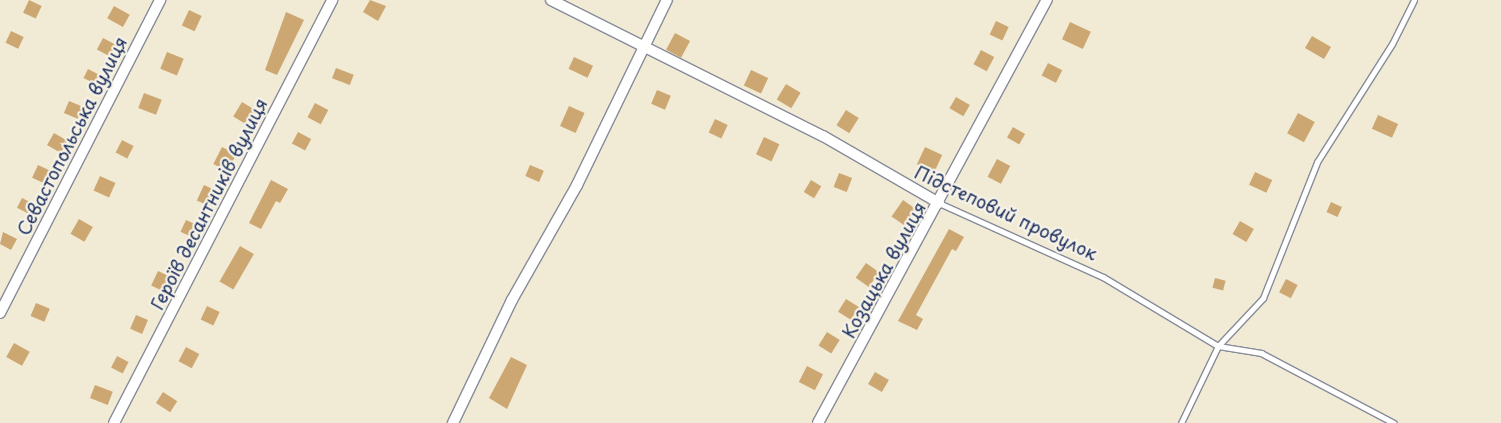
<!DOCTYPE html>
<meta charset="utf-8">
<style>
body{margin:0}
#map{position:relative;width:1501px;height:423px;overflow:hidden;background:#f1ead4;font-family:"Playpen Sans",sans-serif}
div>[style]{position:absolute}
.building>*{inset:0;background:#cda772;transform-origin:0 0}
.roads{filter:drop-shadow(1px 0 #868c99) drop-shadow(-1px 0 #868c99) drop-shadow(0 1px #868c99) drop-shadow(0 -1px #868c99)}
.service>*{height:5px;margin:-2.5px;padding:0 2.5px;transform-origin:2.5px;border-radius:2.5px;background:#fff}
.minor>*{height:10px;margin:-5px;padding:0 5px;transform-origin:5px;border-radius:5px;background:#fff}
span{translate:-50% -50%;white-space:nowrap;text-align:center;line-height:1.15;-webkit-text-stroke:4.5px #f7f3e8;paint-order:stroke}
.street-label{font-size:18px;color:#1b2f5e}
</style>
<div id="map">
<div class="building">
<i style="left:29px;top:0;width:14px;height:14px;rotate:25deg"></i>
<i style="clip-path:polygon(370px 0,386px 6px,378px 21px,363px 12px)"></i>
<i style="left:114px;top:6px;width:18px;height:14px;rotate:29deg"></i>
<i style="left:189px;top:10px;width:14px;height:17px;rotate:25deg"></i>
<i style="clip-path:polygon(286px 12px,304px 20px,277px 75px,265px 70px)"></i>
<i style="left:996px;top:21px;width:14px;height:15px;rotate:25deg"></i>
<i style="left:1070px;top:22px;width:23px;height:19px;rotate:25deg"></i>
<i style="left:11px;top:31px;width:14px;height:13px;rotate:25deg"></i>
<i style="left:675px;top:33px;width:17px;height:19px;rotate:28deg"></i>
<i style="left:1312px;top:36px;width:22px;height:14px;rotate:30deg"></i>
<i style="left:103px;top:38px;width:15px;height:13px;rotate:28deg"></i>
<i style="left:981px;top:50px;width:15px;height:16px;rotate:28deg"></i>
<i style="left:167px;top:52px;width:18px;height:18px;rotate:22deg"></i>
<i style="left:574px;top:57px;width:21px;height:13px;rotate:25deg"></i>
<i style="left:1048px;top:63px;width:16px;height:14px;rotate:27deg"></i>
<i style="left:336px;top:68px;width:19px;height:11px;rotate:21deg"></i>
<i style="left:88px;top:69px;width:13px;height:10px;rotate:27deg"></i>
<i style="left:751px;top:70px;width:19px;height:17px;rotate:25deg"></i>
<i style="left:786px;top:84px;width:17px;height:18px;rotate:31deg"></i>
<i style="left:657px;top:90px;width:15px;height:15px;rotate:23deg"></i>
<i style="left:144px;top:93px;width:19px;height:16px;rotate:21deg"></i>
<i style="left:956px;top:97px;width:16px;height:13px;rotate:30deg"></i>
<i style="left:69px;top:101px;width:15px;height:13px;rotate:23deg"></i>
<i style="left:242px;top:102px;width:17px;height:17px;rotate:31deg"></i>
<i style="left:315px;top:103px;width:15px;height:16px;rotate:28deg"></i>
<i style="left:569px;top:106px;width:17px;height:22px;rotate:24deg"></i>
<i style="left:846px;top:110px;width:15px;height:18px;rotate:32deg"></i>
<i style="left:1298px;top:113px;width:19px;height:23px;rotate:28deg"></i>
<i style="left:1378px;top:115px;width:22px;height:15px;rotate:24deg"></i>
<i style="left:715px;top:119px;width:14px;height:15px;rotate:25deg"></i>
<i style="left:1013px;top:127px;width:14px;height:12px;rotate:30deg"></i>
<i style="left:298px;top:132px;width:15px;height:13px;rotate:28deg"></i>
<i style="left:54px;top:133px;width:16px;height:14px;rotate:30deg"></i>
<i style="left:764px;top:137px;width:17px;height:19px;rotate:25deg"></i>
<i style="left:122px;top:140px;width:13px;height:14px;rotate:27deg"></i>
<i style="left:222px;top:147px;width:16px;height:19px;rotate:27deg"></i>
<i style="left:925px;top:147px;width:19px;height:19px;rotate:25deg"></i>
<i style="left:997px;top:159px;width:15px;height:20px;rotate:28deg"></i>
<i style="left:38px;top:165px;width:17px;height:14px;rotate:25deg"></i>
<i style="left:530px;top:165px;width:15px;height:12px;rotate:23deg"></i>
<i style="left:1255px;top:172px;width:19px;height:14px;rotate:25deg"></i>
<i style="left:839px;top:173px;width:14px;height:15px;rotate:21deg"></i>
<i style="left:100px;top:176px;width:17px;height:16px;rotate:24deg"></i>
<i style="clip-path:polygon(271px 180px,288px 189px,280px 203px,276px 201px,261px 229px,249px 223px)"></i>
<i style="left:811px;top:180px;width:12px;height:14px;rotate:31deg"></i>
<i style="left:204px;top:185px;width:14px;height:17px;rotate:25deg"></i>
<i style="left:22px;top:198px;width:16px;height:11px;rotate:27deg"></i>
<i style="left:903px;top:200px;width:16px;height:20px;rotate:35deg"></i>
<i style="left:1331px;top:202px;width:12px;height:11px;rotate:24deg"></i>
<i style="left:79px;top:219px;width:16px;height:17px;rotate:30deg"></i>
<i style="left:186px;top:220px;width:14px;height:13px;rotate:25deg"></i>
<i style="left:1240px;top:221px;width:16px;height:15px;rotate:30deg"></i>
<i style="clip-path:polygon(949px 229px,964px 237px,956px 251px,952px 249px,916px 315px,923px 319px,917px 330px,898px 321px)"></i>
<i style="clip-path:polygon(3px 232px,17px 239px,11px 250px,0 244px)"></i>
<i style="left:240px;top:246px;width:16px;height:41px;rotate:30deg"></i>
<i style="left:866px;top:263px;width:16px;height:18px;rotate:35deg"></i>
<i style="left:158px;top:271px;width:17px;height:16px;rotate:25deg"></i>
<i style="left:1215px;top:278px;width:11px;height:10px;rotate:15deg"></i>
<i style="left:1286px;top:279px;width:13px;height:15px;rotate:27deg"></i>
<i style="left:846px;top:299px;width:15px;height:15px;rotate:32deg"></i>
<i style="left:36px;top:303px;width:15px;height:14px;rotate:23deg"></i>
<i style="left:207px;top:306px;width:14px;height:15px;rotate:25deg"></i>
<i style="left:136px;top:315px;width:13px;height:15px;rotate:23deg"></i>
<i style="left:827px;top:332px;width:15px;height:16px;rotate:32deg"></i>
<i style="left:14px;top:343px;width:18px;height:16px;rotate:29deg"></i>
<i style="left:186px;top:347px;width:15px;height:16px;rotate:28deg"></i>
<i style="left:117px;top:356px;width:13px;height:13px;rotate:27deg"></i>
<i style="clip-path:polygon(511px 357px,527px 365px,507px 409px,489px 398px)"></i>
<i style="left:807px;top:366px;width:18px;height:18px;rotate:27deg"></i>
<i style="left:875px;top:372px;width:16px;height:14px;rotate:30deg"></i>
<i style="left:95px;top:385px;width:19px;height:14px;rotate:21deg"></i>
<i style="left:163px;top:392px;width:17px;height:13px;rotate:33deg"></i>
</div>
<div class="roads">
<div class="service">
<i style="left:939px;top:203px;width:180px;rotate:24.3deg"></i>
<i style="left:1103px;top:277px;width:134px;rotate:31deg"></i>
<i style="left:1218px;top:346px;width:44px;rotate:9.2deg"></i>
<i style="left:1261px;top:353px;width:150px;rotate:27.8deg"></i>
<i style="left:1181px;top:423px;width:85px;rotate:-64.3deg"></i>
<i style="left:1218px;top:346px;width:66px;rotate:-46.8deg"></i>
<i style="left:1263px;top:298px;width:146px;rotate:-68.3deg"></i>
<i style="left:1317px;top:162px;width:140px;rotate:-57.6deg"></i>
<i style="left:1392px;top:44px;width:49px;rotate:-63.4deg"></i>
</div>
<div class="minor">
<i style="left:551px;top:0;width:304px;rotate:26.6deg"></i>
<i style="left:823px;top:136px;width:134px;rotate:30deg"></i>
<i style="left:0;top:313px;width:352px;rotate:-62.9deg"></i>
<i style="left:114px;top:423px;width:476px;rotate:-62.7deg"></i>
<i style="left:453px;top:423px;width:136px;rotate:-64.4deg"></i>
<i style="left:512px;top:300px;width:132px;rotate:-60.5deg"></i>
<i style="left:577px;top:185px;width:206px;rotate:-64.1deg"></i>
<i style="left:818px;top:423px;width:481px;rotate:-61.6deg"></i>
</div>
</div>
<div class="street-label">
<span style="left:72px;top:136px;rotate:-63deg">Севастопольська вулиця</span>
<span style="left:209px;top:204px;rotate:-63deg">Героїв десантників вулиця</span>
<span style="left:1006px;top:213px;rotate:25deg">Підстеповий провулок</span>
<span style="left:884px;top:270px;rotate:-61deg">Козацька вулиця</span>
</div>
</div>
